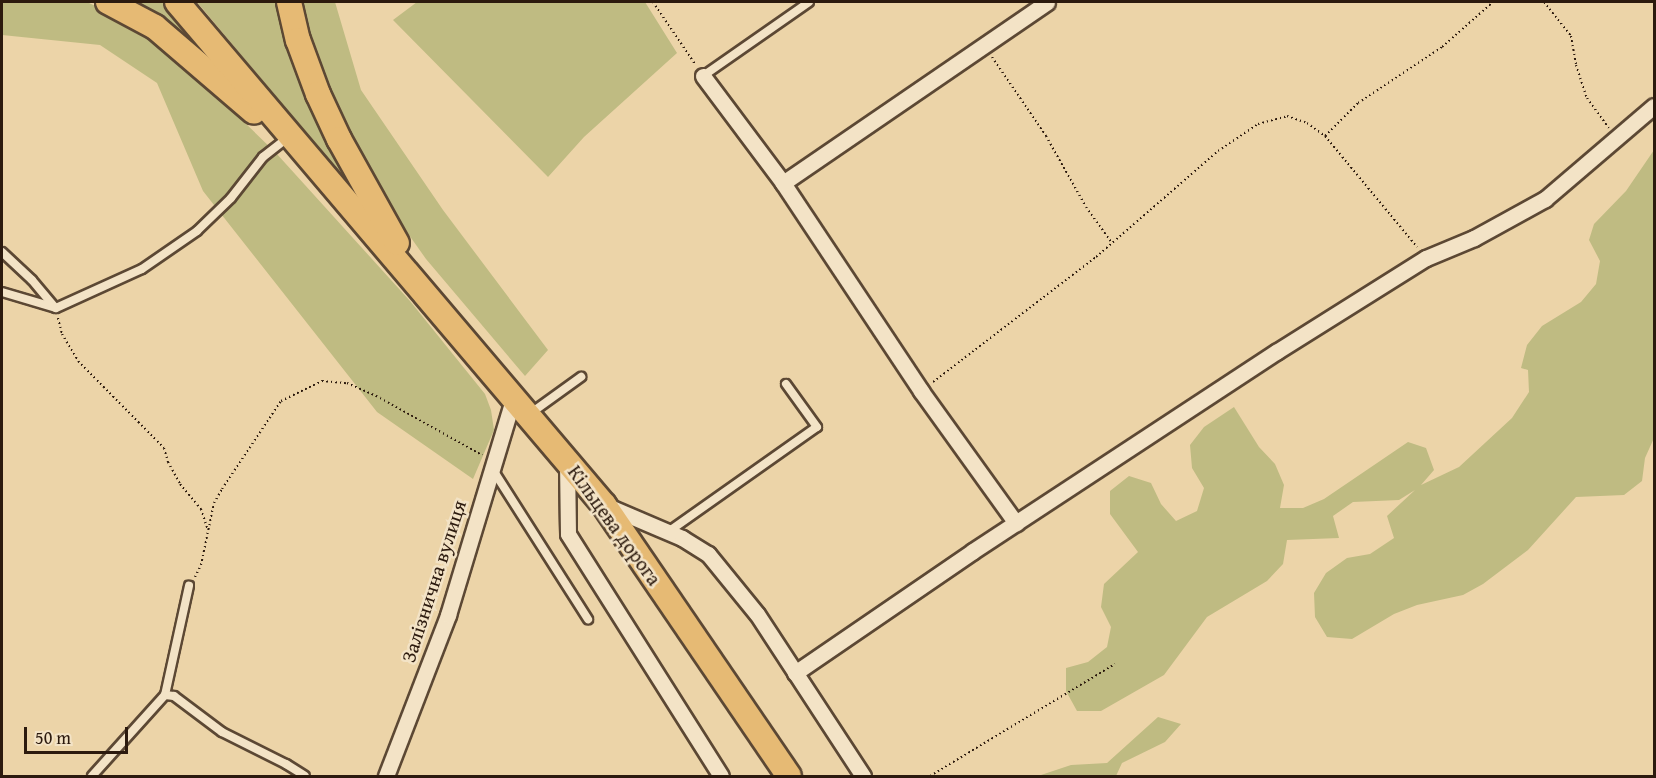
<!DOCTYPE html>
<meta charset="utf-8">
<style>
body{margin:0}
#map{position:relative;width:1656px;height:778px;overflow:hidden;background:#ecd4a8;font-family:"Gentium Book Plus",serif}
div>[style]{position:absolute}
.green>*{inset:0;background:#bfbb82}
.path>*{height:2px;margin-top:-1px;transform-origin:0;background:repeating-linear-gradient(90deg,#2c1a0e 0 1.5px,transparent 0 4.5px)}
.roads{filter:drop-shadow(2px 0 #5c4834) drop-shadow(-2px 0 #5c4834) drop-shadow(0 2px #5c4834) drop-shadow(0 -2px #5c4834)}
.service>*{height:8px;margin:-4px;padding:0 4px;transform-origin:4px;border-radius:4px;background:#f3e3c6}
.minor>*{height:15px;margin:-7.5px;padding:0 7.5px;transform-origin:7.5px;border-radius:7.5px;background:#f3e3c6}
.trunk>*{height:24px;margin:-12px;padding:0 12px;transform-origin:12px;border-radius:12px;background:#e6ba74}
span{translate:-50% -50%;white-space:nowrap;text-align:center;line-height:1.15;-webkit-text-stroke:5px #f3e3c6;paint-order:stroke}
.street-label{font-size:20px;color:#2c1a0e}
.frame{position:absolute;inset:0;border:3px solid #2c1a0e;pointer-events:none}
.scale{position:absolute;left:24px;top:727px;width:104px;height:27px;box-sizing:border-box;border:3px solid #2c1a0e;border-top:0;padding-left:8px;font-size:18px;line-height:21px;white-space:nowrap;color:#2c1a0e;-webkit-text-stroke:4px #f3e3c6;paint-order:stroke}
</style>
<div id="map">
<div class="green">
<i style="clip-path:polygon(2px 2px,87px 2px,133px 24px,176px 56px,276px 153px,410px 301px,485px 394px,491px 410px,494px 430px,473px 479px,377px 412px,203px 191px,157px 83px,100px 45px,2px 35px)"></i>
<i style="clip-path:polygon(122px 2px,163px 2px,221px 67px)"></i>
<i style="clip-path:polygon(197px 2px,282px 2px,364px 202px)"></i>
<i style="clip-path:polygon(300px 2px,335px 2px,361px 90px,443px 210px,548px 350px,525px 376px,426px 259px,373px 184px,327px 91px)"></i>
<i style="clip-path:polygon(417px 2px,645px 2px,677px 53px,584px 137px,548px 177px,393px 20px)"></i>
<i style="clip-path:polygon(1654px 150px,1654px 438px,1645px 458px,1642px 481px,1624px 495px,1576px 497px,1528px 550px,1483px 584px,1463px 595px,1417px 605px,1394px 614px,1352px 639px,1327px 637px,1315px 617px,1314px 593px,1326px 573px,1347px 558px,1370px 554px,1394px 538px,1387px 516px,1415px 490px,1399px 500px,1353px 502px,1333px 516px,1339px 538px,1287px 540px,1283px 564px,1267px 581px,1207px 617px,1164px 675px,1101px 711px,1077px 711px,1066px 691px,1066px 668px,1088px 662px,1107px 647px,1111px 627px,1101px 607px,1104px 584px,1138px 552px,1110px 514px,1110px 491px,1129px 476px,1151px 483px,1161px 504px,1176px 521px,1197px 511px,1204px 488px,1192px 468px,1190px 445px,1204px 427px,1234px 407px,1259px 447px,1275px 464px,1284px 485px,1280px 508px,1303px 508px,1324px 499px,1408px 442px,1426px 448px,1434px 470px,1421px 485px,1459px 467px,1512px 418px,1529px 392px,1528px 370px,1521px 368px,1527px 345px,1542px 326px,1581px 302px,1596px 284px,1600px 261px,1589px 240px,1594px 224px,1626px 191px)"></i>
<i style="clip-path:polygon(1158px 717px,1181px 724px,1165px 742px,1122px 763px,1116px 776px,1038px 776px,1071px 765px,1107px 763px)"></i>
</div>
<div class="path">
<i style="left:653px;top:2px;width:75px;rotate:55.9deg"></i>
<i style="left:1544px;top:2px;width:43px;rotate:51.5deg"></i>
<i style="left:1571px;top:36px;width:29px;rotate:80deg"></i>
<i style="left:1576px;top:65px;width:35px;rotate:72deg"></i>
<i style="left:1587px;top:98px;width:37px;rotate:54deg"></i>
<i style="left:992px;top:57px;width:96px;rotate:55.6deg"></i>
<i style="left:1046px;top:136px;width:81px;rotate:60.6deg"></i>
<i style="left:1086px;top:207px;width:44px;rotate:54.2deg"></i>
<i style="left:1325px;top:136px;width:144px;rotate:50.3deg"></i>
<i style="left:58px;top:318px;width:16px;rotate:76deg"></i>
<i style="left:62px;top:334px;width:31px;rotate:59deg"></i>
<i style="left:78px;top:361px;width:122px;rotate:45.3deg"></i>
<i style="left:164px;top:448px;width:15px;rotate:74deg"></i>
<i style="left:168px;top:462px;width:25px;rotate:61deg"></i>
<i style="left:180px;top:484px;width:33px;rotate:50deg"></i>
<i style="left:201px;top:509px;width:22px;rotate:72deg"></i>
<i style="left:933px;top:382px;width:205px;rotate:-37.5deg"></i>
<i style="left:1096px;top:257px;width:162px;rotate:-41deg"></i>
<i style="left:1218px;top:151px;width:48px;rotate:-34deg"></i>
<i style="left:1258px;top:124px;width:30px;rotate:-15deg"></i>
<i style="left:1287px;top:116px;width:21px;rotate:19deg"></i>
<i style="left:1307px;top:123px;width:22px;rotate:36deg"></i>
<i style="left:1325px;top:136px;width:47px;rotate:-45deg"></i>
<i style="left:1358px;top:103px;width:101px;rotate:-33.7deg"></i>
<i style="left:1442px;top:47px;width:68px;rotate:-41.4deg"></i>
<i style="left:195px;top:577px;width:13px;rotate:-63deg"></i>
<i style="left:201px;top:565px;width:63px;rotate:-78.2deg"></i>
<i style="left:214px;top:503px;width:16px;rotate:-60deg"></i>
<i style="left:222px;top:489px;width:106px;rotate:-56.2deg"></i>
<i style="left:281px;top:401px;width:46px;rotate:-26deg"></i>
<i style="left:322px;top:381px;width:25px;rotate:5deg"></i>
<i style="left:347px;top:383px;width:36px;rotate:24deg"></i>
<i style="left:380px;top:398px;width:117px;rotate:29.2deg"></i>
<i style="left:930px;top:776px;width:216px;rotate:-31.2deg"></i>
</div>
<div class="roads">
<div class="service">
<i style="left:703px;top:76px;width:129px;rotate:-34.9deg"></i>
<i style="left:2px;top:252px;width:41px;rotate:43deg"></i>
<i style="left:32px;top:280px;width:35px;rotate:50deg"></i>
<i style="left:2px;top:292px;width:56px;rotate:16.5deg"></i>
<i style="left:56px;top:308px;width:94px;rotate:-24.4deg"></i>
<i style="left:142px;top:269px;width:67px;rotate:-34.6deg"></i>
<i style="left:197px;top:231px;width:47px;rotate:-44.1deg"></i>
<i style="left:231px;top:198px;width:52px;rotate:-52deg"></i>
<i style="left:263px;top:157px;width:29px;rotate:-38deg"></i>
<i style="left:531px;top:413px;width:62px;rotate:-35.8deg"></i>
<i style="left:493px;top:470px;width:177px;rotate:57.5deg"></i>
<i style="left:668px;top:532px;width:182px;rotate:-35.2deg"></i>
<i style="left:817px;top:427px;width:53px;rotate:-125.8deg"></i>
<i style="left:165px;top:695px;width:112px;rotate:-77.6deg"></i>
<i style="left:92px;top:776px;width:109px;rotate:-48deg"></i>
<i style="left:165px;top:695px;width:9px;rotate:6deg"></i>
<i style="left:174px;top:696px;width:60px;rotate:36.9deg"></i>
<i style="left:222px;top:732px;width:72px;rotate:26.6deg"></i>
<i style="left:286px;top:764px;width:22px;rotate:32deg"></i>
</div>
<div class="minor">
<i style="left:703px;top:76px;width:134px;rotate:53.2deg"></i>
<i style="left:783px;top:183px;width:250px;rotate:56.4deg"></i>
<i style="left:921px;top:391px;width:163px;rotate:54.3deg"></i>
<i style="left:783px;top:183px;width:320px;rotate:-34.4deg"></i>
<i style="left:567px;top:462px;width:72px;rotate:89.2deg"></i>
<i style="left:568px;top:534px;width:286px;rotate:57.7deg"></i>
<i style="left:607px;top:506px;width:82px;rotate:23.1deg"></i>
<i style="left:682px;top:538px;width:31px;rotate:32deg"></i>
<i style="left:708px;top:554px;width:77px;rotate:50.8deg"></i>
<i style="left:757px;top:614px;width:194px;rotate:56.8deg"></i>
<i style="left:795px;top:673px;width:216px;rotate:-34.4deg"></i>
<i style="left:973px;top:551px;width:363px;rotate:-33.3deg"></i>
<i style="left:1276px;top:352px;width:177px;rotate:-32.1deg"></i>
<i style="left:1426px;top:258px;width:52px;rotate:-22.6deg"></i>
<i style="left:1474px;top:238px;width:81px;rotate:-28.8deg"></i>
<i style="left:1545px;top:199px;width:143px;rotate:-40.5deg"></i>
<i style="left:386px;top:776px;width:173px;rotate:-68.9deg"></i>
<i style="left:448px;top:615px;width:229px;rotate:-73.2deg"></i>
</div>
<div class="trunk">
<i style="left:108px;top:2px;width:53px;rotate:28deg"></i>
<i style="left:155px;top:27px;width:130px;rotate:40.6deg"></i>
<i style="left:177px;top:2px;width:660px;rotate:49.67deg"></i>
<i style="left:604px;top:505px;width:328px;rotate:55.7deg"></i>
<i style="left:289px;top:2px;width:39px;rotate:77deg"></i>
<i style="left:298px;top:40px;width:58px;rotate:69.7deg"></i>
<i style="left:318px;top:94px;width:50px;rotate:65deg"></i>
<i style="left:339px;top:139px;width:119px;rotate:60.9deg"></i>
</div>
</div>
<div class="street-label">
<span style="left:615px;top:525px;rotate:54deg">Кільцева дорога</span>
<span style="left:433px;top:581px;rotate:-72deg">Залізнична вулиця</span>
</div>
<div class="frame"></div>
<div class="scale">50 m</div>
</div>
